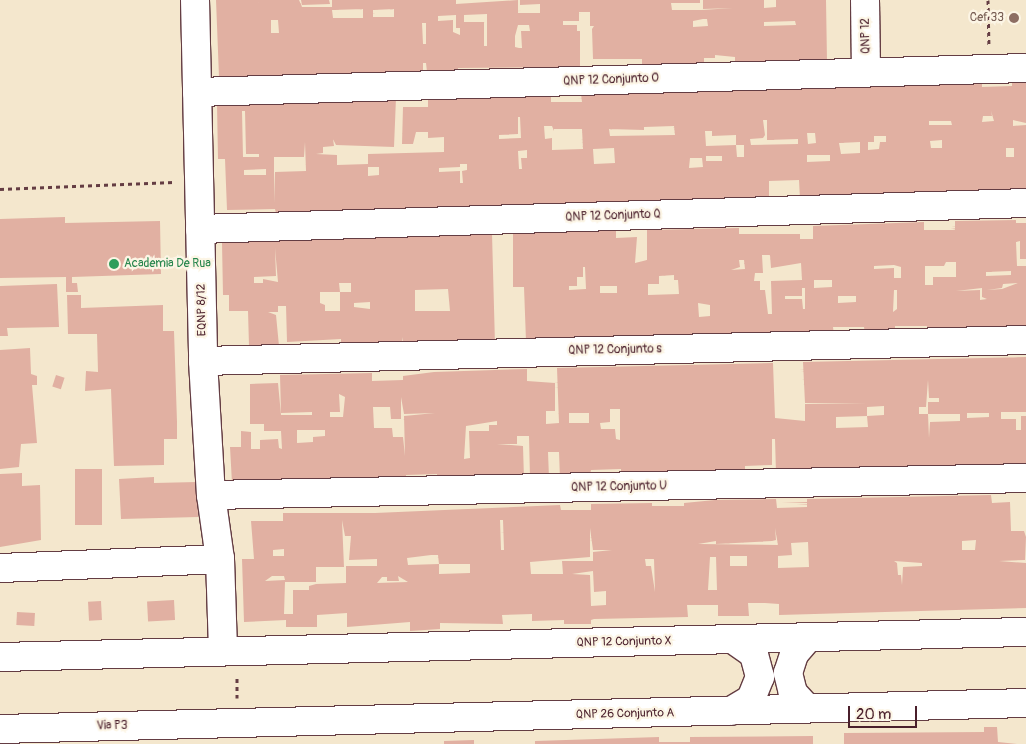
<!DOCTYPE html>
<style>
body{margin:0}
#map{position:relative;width:1026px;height:744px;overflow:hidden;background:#f4e7cd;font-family:Pangolin,sans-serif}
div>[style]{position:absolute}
.building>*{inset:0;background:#e1b0a2;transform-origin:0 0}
.path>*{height:3px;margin-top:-1.5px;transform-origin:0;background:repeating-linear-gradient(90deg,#643d43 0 4px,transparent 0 8px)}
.roads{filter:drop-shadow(1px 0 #643d43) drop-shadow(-1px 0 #643d43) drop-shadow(0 1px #643d43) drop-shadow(0 -1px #643d43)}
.minor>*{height:28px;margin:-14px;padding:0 14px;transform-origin:14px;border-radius:14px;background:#fff}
.dots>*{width:14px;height:14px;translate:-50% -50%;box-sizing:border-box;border:2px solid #fcf5e5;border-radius:50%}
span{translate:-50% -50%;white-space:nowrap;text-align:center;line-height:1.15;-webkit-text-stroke:4.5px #fcf5e5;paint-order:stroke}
.education-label{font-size:12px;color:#785e54}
.right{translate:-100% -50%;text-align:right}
.street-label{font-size:12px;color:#4a1f2b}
.leisure-label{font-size:12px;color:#27864d}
.left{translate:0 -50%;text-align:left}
.scale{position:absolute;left:848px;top:706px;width:69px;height:22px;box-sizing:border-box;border:2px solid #4a1f2b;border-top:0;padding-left:6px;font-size:15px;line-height:18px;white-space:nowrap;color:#4a1f2b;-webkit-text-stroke:4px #fcf5e5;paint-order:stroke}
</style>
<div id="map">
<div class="building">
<i style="clip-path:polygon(evenodd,216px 0,299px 0,302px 7px,332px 7px,332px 0,456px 0,456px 4px,518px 0,518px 13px,540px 13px,540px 4px,520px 5px,520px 0,700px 0,700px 3px,671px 3px,672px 10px,702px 10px,733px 8px,703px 9px,703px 0,764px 0,764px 8px,776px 7px,776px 0,826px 0,827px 61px,735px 64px,735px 57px,715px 55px,715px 58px,704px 58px,704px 65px,642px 66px,642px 59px,593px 59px,592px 29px,594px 26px,590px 26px,590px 12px,579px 12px,579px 21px,563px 21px,563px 25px,577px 25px,577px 31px,580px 31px,580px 67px,458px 68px,458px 71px,427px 72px,426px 63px,423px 63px,423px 72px,219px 77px,216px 0,363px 9px,363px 18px,333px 18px,332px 10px,363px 9px,216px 0,394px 9px,394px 17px,373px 17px,373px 10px,394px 9px,216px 0,487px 14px,487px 46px,484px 46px,484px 22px,464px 22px,464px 15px,487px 14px,216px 0,456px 15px,456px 28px,460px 28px,460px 35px,453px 32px,453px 20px,438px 21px,438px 16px,456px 15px,216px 0,703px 19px,707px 19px,708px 26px,693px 27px,693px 21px,703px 19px,216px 0,271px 20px,278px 20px,279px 33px,271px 33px,271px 20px,216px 0,795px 21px,796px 25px,764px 26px,764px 22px,795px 21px,216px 0,422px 23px,426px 23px,426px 44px,423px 44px,422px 23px,216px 0,518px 25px,529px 25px,530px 31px,521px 31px,522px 48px,519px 48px,515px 47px,515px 36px,518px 25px)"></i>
<i style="clip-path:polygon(301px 0,329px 0,330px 4px,302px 5px)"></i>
<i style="clip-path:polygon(evenodd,1012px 83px,1026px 83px,1026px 123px,1013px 120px,1013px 126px,1026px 125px,1026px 193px,923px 195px,923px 192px,800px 199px,799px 180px,769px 181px,769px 199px,276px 213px,275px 209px,227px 210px,225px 159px,218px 159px,217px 104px,396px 98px,394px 147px,336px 145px,333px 139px,334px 146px,323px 147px,323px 153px,316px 154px,337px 155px,337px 165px,368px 164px,368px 154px,444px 152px,444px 137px,428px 138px,428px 132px,416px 132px,413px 144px,402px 144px,403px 107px,428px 107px,428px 99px,551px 95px,551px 102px,582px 102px,581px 94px,982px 84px,982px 87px,1012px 86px,1012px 83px,242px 111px,245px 111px,246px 154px,259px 154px,259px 157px,243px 157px,242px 111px,1012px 83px,991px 111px,994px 121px,982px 122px,983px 116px,992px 116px,991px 111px,1012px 83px,518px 117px,520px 117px,521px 138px,499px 139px,499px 135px,518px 134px,518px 117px,1012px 83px,763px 120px,767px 120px,767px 140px,798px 139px,798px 144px,751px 145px,750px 139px,763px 138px,765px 135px,763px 120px,1012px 83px,929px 121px,951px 121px,952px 125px,929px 125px,929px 121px,1012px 83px,544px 126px,552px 126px,554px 131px,554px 129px,582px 129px,583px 149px,552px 150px,552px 138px,545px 139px,544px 126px,1012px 83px,674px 126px,675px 135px,610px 136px,609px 129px,644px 130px,644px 127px,674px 126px,1012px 83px,705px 131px,712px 131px,712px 136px,736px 135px,736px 145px,744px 145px,744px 157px,737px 157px,736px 145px,706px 146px,705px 131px,1012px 83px,807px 133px,815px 133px,816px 143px,808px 144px,807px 133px,1012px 83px,874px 136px,886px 136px,886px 142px,880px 142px,879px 149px,868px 150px,868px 142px,874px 142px,874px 136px,1012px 83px,942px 140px,942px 148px,931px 148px,930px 141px,942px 140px,1012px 83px,305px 142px,306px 171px,275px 172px,274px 203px,274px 157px,304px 157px,305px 142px,1012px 83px,860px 142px,860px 153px,841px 154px,839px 143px,860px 142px,1012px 83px,614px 148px,615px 163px,594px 164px,593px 149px,614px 148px,1012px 83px,1006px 148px,1014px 148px,1014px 157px,1006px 157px,1006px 148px,1012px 83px,527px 150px,527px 158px,521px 158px,522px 169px,519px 169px,518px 151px,527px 150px,1012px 83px,807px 155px,830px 155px,830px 161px,807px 162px,807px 155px,1012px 83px,706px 156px,722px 156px,722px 161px,706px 161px,706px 156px,1012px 83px,690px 158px,702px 158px,703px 167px,689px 168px,690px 158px,1012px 83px,460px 164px,467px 164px,467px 170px,462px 171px,463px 183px,460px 183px,460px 171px,439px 172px,439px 168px,460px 167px,460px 164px,1012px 83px,368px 167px,379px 167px,379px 175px,368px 176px,368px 167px,1012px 83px,266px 169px,266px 175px,244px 175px,244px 170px,266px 169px)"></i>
<i style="clip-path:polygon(65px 217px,65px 223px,160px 221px,161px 274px,72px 277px,72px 283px,77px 283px,78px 292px,66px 292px,66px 277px,0 278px,0 219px)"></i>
<i style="clip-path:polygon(evenodd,1016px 220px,1016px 223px,1026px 223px,1026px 259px,1020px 259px,1020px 241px,1016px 242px,1017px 266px,1026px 266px,1026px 330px,927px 334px,927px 326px,895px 326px,895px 333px,865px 334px,864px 327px,833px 327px,834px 335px,526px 341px,524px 287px,513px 287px,513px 233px,616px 230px,616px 238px,637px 237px,635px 263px,647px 260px,647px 230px,739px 228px,739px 234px,800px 234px,800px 239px,813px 239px,813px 226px,924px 222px,924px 230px,955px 230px,955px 221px,1016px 220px,762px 255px,770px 255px,771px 268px,801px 263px,802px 280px,771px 281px,772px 314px,768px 314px,765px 290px,760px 290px,760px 281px,754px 281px,755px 273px,763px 273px,762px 255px,1016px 220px,739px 260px,744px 260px,745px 269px,731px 270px,740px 267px,739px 260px,1016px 220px,946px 262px,956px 262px,956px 277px,933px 277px,933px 285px,925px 285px,925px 266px,944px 266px,946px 262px,1016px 220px,894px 265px,901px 267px,901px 278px,894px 278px,894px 268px,874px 269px,874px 266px,894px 265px,1016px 220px,583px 267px,585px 267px,586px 289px,569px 290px,569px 286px,577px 286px,577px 277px,583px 277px,583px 267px,1016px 220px,1011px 271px,1011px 275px,986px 276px,986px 272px,1011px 271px,1016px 220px,674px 275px,674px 280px,678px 280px,679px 294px,648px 295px,648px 284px,659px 284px,659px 276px,674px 275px,1016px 220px,814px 280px,832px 280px,832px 287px,814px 288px,814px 280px,1016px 220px,1018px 283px,1002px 289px,987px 290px,1002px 288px,1003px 284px,1018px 283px,1016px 220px,600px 286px,617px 286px,617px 293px,600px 293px,600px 286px,1016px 220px,802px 288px,805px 288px,805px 309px,803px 309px,802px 299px,785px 299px,785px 296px,802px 296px,802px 288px,1016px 220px,982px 288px,982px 297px,987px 299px,980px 300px,980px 290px,956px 291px,982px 288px,1016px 220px,894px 290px,897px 290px,897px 309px,893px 312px,894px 290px,1016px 220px,838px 296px,856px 296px,856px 302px,838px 303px,838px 296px,1016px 220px,698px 303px,710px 305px,710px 316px,699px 317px,698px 303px)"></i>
<i style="clip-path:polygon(evenodd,492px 233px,495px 344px,403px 343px,402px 337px,402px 345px,341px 346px,341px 339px,287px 342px,286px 306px,278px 306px,278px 312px,268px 312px,276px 315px,279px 346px,249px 346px,248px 311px,229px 311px,229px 295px,223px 295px,222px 243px,492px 233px,275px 248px,278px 282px,263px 279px,263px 283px,254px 283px,254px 277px,276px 276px,275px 248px,492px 233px,339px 283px,351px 283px,351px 292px,340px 292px,339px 283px,492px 233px,448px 289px,450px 311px,415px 311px,415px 290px,448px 289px,492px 233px,320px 292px,340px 292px,340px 311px,325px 311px,325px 305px,320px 303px,320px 292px,492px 233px,370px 302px,370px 309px,354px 307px,354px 303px,370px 302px)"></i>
<i style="clip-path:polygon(57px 284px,59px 327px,7px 328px,8px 336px,0 336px,0 286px)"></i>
<i style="clip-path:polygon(67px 295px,81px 295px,81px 308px,163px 305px,163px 331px,174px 331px,177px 422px,177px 439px,164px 439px,164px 465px,114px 466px,111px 389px,85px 391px,86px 371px,98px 372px,97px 334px,68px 334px)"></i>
<i style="clip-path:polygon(30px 348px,31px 374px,37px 376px,37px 385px,32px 385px,37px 443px,21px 444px,19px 467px,0 469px,0 350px)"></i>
<i style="clip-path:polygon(evenodd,1026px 357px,1026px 412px,1001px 412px,1001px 419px,1016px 419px,1016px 430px,1021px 430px,1021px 416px,1026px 416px,1026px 467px,776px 473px,775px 439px,772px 439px,772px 465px,745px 466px,745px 475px,621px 479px,621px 469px,591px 470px,590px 475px,560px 479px,559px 452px,548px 452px,549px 478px,530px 478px,529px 436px,517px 436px,517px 444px,497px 444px,523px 446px,524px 479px,437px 482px,437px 474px,406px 475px,406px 483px,232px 483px,230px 447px,241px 447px,241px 431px,251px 432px,251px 449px,260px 449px,260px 440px,278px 439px,279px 448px,282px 449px,281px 431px,264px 431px,264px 424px,250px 424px,250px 384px,278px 383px,281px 415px,312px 415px,312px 412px,281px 413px,280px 375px,372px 373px,372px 381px,403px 380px,403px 376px,434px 372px,527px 369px,527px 381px,555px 383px,555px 411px,546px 411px,546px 424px,559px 423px,557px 368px,773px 363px,775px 418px,805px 421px,805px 404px,867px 404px,805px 403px,803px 362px,1026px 357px,928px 380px,929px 398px,939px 398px,939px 402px,928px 402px,928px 414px,919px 414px,919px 407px,926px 407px,928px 380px,1026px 357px,339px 394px,345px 397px,343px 417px,330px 417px,330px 412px,340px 412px,339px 394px,1026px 357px,401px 397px,404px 414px,435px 413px,404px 416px,405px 456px,403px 437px,393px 437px,392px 428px,374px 428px,373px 407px,390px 407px,391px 419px,401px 419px,401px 397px,1026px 357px,884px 406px,884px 415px,867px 416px,868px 427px,836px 428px,836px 417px,867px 416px,867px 407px,884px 406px,1026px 357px,610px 409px,620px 409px,620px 440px,616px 439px,615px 429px,601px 429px,600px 423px,610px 422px,610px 409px,1026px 357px,569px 413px,589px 413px,589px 423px,569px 423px,569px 413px,1026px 357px,967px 413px,989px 413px,989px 417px,967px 418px,967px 413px,1026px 357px,928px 414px,960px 414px,960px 421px,930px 422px,929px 438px,928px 414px,1026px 357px,497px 421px,497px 425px,489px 425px,489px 431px,469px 431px,470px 458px,464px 459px,466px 426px,497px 421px,1026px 357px,297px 430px,325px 430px,325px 436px,313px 437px,313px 442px,297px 443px,297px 430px)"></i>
<i style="left:56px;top:375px;width:9px;height:12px;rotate:18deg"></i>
<i style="left:75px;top:469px;width:27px;height:56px"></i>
<i style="clip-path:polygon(22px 473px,22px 486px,40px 485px,41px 540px,0 547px,0 474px)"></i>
<i style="clip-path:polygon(154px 477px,154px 483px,197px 482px,198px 517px,121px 519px,119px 479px)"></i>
<i style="clip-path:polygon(evenodd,991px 495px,992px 503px,1010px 502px,1011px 531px,1024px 531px,1026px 537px,1025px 560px,999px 561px,1026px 563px,1026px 608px,779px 615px,779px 604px,765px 603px,748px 603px,749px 616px,718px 616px,718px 605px,687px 605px,688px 617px,594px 619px,591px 620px,591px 624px,564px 624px,564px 620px,532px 621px,532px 614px,502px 615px,503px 624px,440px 623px,440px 629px,410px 631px,410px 622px,347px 627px,347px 613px,317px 615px,317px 627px,286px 627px,286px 620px,244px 622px,242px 559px,254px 559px,251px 521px,283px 521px,283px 513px,375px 513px,560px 505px,561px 510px,591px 510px,591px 504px,652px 503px,652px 506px,684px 506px,684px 503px,715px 500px,776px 499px,777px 508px,807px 507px,807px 499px,991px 495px,342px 520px,345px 536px,351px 536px,349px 560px,377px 559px,377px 566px,346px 566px,346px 583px,316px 584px,309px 586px,309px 590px,293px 590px,293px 614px,284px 614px,285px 582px,316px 582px,316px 567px,344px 567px,342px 520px,991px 495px,500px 520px,503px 520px,504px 550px,501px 550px,500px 520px,991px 495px,590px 528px,593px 550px,612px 550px,593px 552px,593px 561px,562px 561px,563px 574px,531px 574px,530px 562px,590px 557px,590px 528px,991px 495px,775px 528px,778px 545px,698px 544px,716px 541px,716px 544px,772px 541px,776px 540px,775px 528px,991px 495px,976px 540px,975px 550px,962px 550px,962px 541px,976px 540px,991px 495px,808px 542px,809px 567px,778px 568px,778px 556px,792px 555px,791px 543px,808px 542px,991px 495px,284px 549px,284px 556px,273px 556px,273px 550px,284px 549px,991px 495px,431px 555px,438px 555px,439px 564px,484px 564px,470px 564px,470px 573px,439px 574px,439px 564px,408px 565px,407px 558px,431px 555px,991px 495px,730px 556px,747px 556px,747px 566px,730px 566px,730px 556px,991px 495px,710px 557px,716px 557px,717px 590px,708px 590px,710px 557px,991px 495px,645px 559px,654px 559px,655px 592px,651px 566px,646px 566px,645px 559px,991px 495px,894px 561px,922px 563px,922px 566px,903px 567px,902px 585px,901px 575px,898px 575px,897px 563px,894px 561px,991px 495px,593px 571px,594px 592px,606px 591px,606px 605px,591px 606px,590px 575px,572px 574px,593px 571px,991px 495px,272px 576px,284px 576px,285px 580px,265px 581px,272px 576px,991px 495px,398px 576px,408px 582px,377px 583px,382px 577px,387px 577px,387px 581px,399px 581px,398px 576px)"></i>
<i style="left:174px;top:600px;width:20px;height:27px;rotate:87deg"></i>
<i style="left:101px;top:601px;width:19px;height:13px;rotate:87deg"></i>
<i style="left:17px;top:612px;width:18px;height:13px;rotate:3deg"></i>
<i style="clip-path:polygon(984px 727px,997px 727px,998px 742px,1017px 744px,844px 744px,844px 733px,984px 732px)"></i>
<i style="clip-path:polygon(813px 736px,813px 744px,535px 744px,535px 741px,659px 737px,659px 742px,690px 742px,690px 737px)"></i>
<i style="clip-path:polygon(474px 740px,474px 744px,444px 744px,444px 741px)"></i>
</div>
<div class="path">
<i style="left:988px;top:0;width:46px;rotate:88.8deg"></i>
<i style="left:0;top:189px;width:174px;rotate:-2.3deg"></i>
<i style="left:237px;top:698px;width:21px;rotate:-90deg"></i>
</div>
<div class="roads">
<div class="minor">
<i style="left:195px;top:0;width:361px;rotate:88.7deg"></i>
<i style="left:203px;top:361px;width:134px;rotate:86.6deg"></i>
<i style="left:211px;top:495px;width:65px;rotate:82deg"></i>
<i style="left:220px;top:559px;width:92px;rotate:88.1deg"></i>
<i style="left:865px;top:0;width:72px;rotate:89.2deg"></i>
<i style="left:197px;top:92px;width:829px;rotate:-1.66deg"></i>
<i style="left:200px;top:229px;width:826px;rotate:-1.8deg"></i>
<i style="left:203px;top:361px;width:823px;rotate:-1.46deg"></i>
<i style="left:211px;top:495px;width:815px;rotate:-1.19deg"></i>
<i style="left:0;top:568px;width:220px;rotate:-2.3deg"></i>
<i style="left:0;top:657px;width:1026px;rotate:-1.4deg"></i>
<i style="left:807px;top:708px;width:21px;rotate:-133deg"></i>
<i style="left:793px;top:693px;width:21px;rotate:-104deg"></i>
<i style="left:788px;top:673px;width:20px;rotate:-72deg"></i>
<i style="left:794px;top:654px;width:20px;rotate:-49deg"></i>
<i style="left:731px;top:711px;width:23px;rotate:-31deg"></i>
<i style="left:751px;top:699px;width:24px;rotate:-68deg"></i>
<i style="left:760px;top:677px;width:24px;rotate:-105deg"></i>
<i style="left:754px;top:654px;width:24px;rotate:-145deg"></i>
<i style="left:0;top:729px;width:1026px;rotate:-1.45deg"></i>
</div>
</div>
<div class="dots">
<i style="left:1014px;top:18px;background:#8d6e63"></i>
<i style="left:114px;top:264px;background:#2e9e5b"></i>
</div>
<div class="education-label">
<span class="right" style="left:1004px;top:18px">Cef 33</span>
</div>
<div class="street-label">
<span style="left:866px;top:36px;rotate:-91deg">QNP 12</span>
<span style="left:611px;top:80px;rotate:-2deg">QNP 12 Conjunto O</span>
<span style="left:613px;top:216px;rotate:-2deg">QNP 12 Conjunto Q</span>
<span style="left:202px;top:310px;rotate:-91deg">EQNP 8/12</span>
<span style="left:615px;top:350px;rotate:-1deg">QNP 12 Conjunto s</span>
<span style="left:619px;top:487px;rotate:-1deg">QNP 12 Conjunto U</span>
<span style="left:624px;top:642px;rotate:-1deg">QNP 12 Conjunto X</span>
<span style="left:625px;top:714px;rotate:-1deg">QNP 26 Conjunto A</span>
<span style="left:112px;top:726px;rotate:-1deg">Via P3</span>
</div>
<div class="leisure-label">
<span class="left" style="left:124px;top:264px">Academia De Rua</span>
</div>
<div class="scale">20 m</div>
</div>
